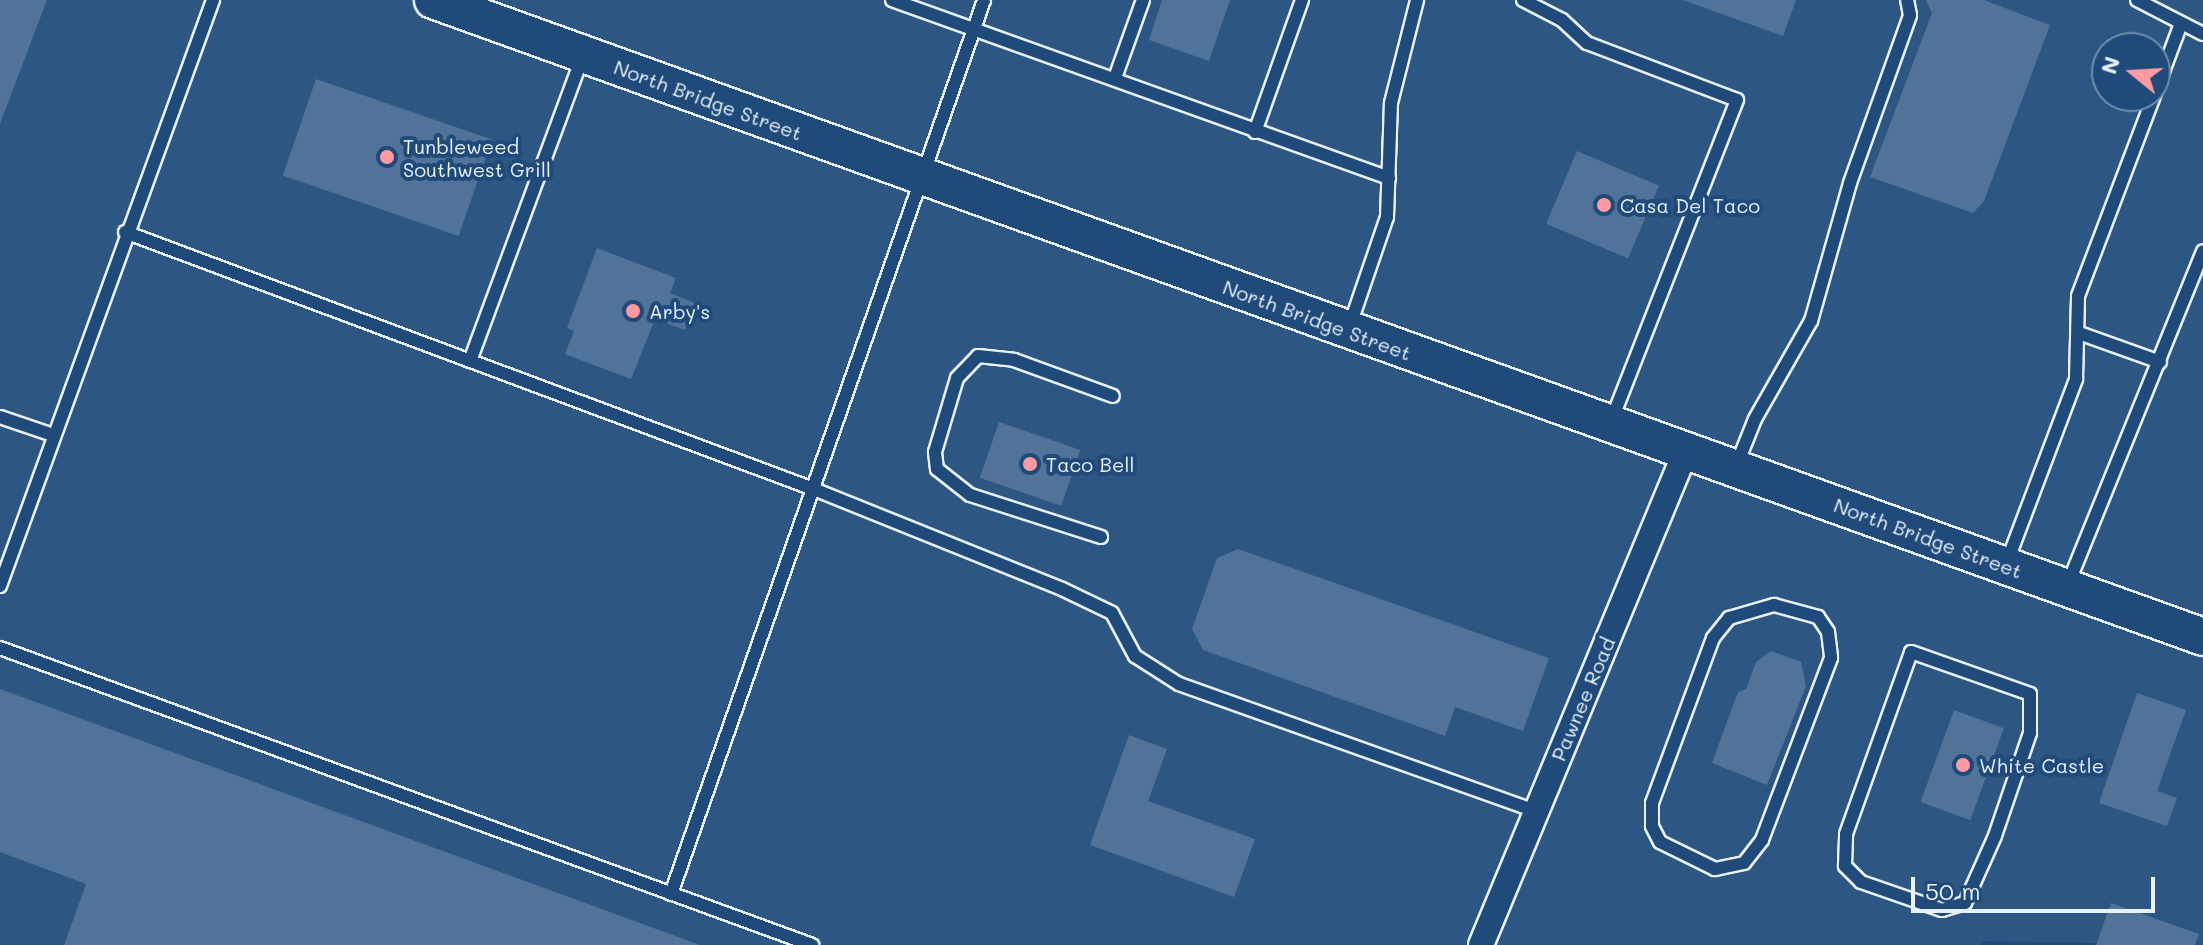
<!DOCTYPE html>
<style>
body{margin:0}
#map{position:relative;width:2203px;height:945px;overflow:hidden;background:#1f4a7a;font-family:Mali,sans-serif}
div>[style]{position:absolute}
.built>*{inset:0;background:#2e5683}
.building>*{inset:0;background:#517399;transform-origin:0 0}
.roads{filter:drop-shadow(2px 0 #e8f1f8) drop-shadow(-2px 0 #e8f1f8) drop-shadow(0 2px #e8f1f8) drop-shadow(0 -2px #e8f1f8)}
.service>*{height:12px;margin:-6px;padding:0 6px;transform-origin:6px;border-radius:6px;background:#1f4a7a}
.minor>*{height:24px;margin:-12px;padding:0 12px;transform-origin:12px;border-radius:12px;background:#1f4a7a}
.secondary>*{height:36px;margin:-18px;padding:0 18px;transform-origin:18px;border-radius:18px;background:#1f4a7a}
.dots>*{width:22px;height:22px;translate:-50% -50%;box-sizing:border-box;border:4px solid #1f4a7a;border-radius:50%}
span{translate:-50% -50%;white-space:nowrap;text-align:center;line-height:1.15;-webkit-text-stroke:8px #1f4a7a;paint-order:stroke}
.street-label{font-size:20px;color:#e8f1f8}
.poi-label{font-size:20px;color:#e8f1f8}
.left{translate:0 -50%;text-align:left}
.north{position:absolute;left:2091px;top:32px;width:80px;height:80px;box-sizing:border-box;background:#1f4a7a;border:2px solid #6f8dac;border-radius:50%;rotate:288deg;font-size:22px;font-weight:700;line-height:32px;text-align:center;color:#e8f1f8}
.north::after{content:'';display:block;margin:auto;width:28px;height:36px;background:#ff9aa2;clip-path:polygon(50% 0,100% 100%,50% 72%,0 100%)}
.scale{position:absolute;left:1911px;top:877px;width:244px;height:36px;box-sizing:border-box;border:4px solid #e8f1f8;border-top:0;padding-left:10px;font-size:24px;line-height:28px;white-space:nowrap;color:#e8f1f8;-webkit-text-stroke:6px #1f4a7a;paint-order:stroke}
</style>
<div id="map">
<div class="built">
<i style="clip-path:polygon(evenodd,0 0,2203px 0,2203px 945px,1983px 941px,1980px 945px,0 945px,0 0,2107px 48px,2155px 48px,2155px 96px,2107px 96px,2107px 48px)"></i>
</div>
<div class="building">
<i style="clip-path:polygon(0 0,47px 0,0 124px)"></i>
<i style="clip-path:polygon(1162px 0,1230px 0,1209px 61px,1149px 40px)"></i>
<i style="clip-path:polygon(1683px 0,1796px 0,1783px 36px)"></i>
<i style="clip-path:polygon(1926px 0,1984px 0,2050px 25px,1984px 201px,1973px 213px,1870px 177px,1932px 13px)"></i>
<i style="left:316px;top:79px;width:186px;height:102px;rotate:19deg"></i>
<i style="left:1577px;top:151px;width:89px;height:79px;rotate:23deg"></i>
<i style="clip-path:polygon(597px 248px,676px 278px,670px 293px,695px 303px,685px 330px,655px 319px,631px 379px,565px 354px,574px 331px,567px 328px)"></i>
<i style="left:999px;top:422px;width:86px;height:59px;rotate:19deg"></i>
<i style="clip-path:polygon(1238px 549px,1549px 658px,1523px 731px,1455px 707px,1445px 736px,1203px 650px,1192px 629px,1217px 558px)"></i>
<i style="clip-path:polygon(1771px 651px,1801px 662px,1806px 686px,1767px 785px,1712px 763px,1738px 692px,1746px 689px,1756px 662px)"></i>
<i style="clip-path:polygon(0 689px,700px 945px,64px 945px,86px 884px,0 852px)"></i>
<i style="clip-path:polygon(2137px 693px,2186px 710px,2157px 791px,2177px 798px,2167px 826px,2099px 803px)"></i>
<i style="left:1954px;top:710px;width:53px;height:98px;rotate:20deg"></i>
<i style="clip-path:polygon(1129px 735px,1167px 749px,1148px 801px,1255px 839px,1234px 897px,1090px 845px)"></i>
<i style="clip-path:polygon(2111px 903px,2199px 934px,2195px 945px,2096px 945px)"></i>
</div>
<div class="roads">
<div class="service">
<i style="left:892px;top:0;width:528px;rotate:19.7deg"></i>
<i style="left:1523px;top:0;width:44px;rotate:27.1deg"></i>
<i style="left:1562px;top:20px;width:34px;rotate:43deg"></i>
<i style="left:1587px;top:43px;width:160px;rotate:20.8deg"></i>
<i style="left:1737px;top:100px;width:346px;rotate:111.4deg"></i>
<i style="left:2137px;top:0;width:74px;rotate:27.3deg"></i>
<i style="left:1115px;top:78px;width:83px;rotate:-70.3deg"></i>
<i style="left:2155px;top:93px;width:72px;rotate:-69.5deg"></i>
<i style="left:1255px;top:132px;width:140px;rotate:-70.4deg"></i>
<i style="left:125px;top:232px;width:738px;rotate:20.47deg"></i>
<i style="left:816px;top:490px;width:265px;rotate:21.9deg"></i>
<i style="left:1062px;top:589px;width:55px;rotate:25.6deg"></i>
<i style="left:1112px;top:613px;width:49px;rotate:61.9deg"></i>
<i style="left:1135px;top:656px;width:52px;rotate:32.5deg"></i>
<i style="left:1179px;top:684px;width:378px;rotate:19.6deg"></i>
<i style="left:1350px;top:325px;width:114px;rotate:-71.1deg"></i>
<i style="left:1387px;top:217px;width:114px;rotate:-88deg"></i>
<i style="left:1391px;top:103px;width:106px;rotate:-75.8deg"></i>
<i style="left:2079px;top:333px;width:86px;rotate:19.7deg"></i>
<i style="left:470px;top:361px;width:323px;rotate:-69.7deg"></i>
<i style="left:0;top:417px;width:56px;rotate:18.8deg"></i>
<i style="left:1737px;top:464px;width:48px;rotate:-68.2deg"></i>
<i style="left:1755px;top:419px;width:113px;rotate:-60.3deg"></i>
<i style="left:1811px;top:321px;width:143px;rotate:-74.2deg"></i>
<i style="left:1850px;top:183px;width:178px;rotate:-70.3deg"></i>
<i style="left:1910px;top:15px;width:15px;rotate:-101deg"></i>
<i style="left:1101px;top:537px;width:138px;rotate:-162.2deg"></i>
<i style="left:970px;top:495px;width:42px;rotate:-141.8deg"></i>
<i style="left:937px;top:469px;width:17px;rotate:-97deg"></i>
<i style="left:935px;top:452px;width:77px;rotate:-73.4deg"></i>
<i style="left:957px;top:378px;width:30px;rotate:-46deg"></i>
<i style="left:978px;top:356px;width:36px;rotate:6deg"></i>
<i style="left:1014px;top:360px;width:105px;rotate:20deg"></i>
<i style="left:2007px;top:562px;width:196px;rotate:-69.3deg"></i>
<i style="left:2076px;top:379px;width:83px;rotate:-88.6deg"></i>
<i style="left:2078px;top:296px;width:214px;rotate:-69.2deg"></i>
<i style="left:2068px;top:584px;width:359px;rotate:-67.9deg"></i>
<i style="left:0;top:586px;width:624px;rotate:-70.02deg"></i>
<i style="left:1774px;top:605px;width:46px;rotate:15.3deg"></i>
<i style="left:1818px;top:617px;width:18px;rotate:56deg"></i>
<i style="left:1828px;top:632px;width:26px;rotate:83deg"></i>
<i style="left:1831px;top:658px;width:195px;rotate:110.8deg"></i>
<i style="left:1762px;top:840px;width:29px;rotate:128deg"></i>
<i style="left:1744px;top:863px;width:30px;rotate:168deg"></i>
<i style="left:1715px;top:869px;width:61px;rotate:-153.9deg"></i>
<i style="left:1660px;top:842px;width:18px;rotate:-117deg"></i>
<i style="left:1652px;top:826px;width:23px;rotate:-90deg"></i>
<i style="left:1652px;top:803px;width:176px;rotate:-69.7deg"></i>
<i style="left:1713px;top:638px;width:26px;rotate:-51deg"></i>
<i style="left:1729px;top:618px;width:47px;rotate:-16.1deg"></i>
<i style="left:0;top:648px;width:865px;rotate:20.09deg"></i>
<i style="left:1911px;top:652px;width:126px;rotate:19.4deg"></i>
<i style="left:2030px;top:694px;width:39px;rotate:90deg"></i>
<i style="left:2030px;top:733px;width:109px;rotate:108.8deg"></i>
<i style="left:1995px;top:836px;width:73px;rotate:114.1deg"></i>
<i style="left:1965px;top:903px;width:24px;rotate:163deg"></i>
<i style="left:1942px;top:910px;width:86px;rotate:-160.9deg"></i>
<i style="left:1861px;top:882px;width:23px;rotate:-135deg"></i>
<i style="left:1845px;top:866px;width:32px;rotate:-88deg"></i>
<i style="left:1846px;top:834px;width:193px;rotate:-70.3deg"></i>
<i style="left:671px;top:894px;width:947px;rotate:-70.7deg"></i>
</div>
<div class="minor">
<i style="left:1481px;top:945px;width:533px;rotate:-67.48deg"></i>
</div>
<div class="secondary">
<i style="left:433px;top:0;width:1881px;rotate:19.79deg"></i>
</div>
</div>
<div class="dots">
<i style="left:387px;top:157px;background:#ff9aa2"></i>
<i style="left:1604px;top:205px;background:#ff9aa2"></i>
<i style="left:633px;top:311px;background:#ff9aa2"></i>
<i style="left:1030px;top:464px;background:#ff9aa2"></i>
<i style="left:1963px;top:765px;background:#ff9aa2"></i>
</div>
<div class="street-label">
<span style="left:708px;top:100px;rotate:20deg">North Bridge Street</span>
<span style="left:1317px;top:320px;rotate:20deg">North Bridge Street</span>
<span style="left:1928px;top:538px;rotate:20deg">North Bridge Street</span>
<span style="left:1583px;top:699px;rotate:-67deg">Pawnee Road</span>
</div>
<div class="poi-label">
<span class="left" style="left:403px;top:158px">Tunbleweed<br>Southwest Grill</span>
<span class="left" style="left:1620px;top:205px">Casa Del Taco</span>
<span class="left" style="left:649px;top:311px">Arby's</span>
<span class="left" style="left:1046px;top:464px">Taco Bell</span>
<span class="left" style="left:1979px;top:765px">White Castle</span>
</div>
<div class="north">N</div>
<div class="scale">50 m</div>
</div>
